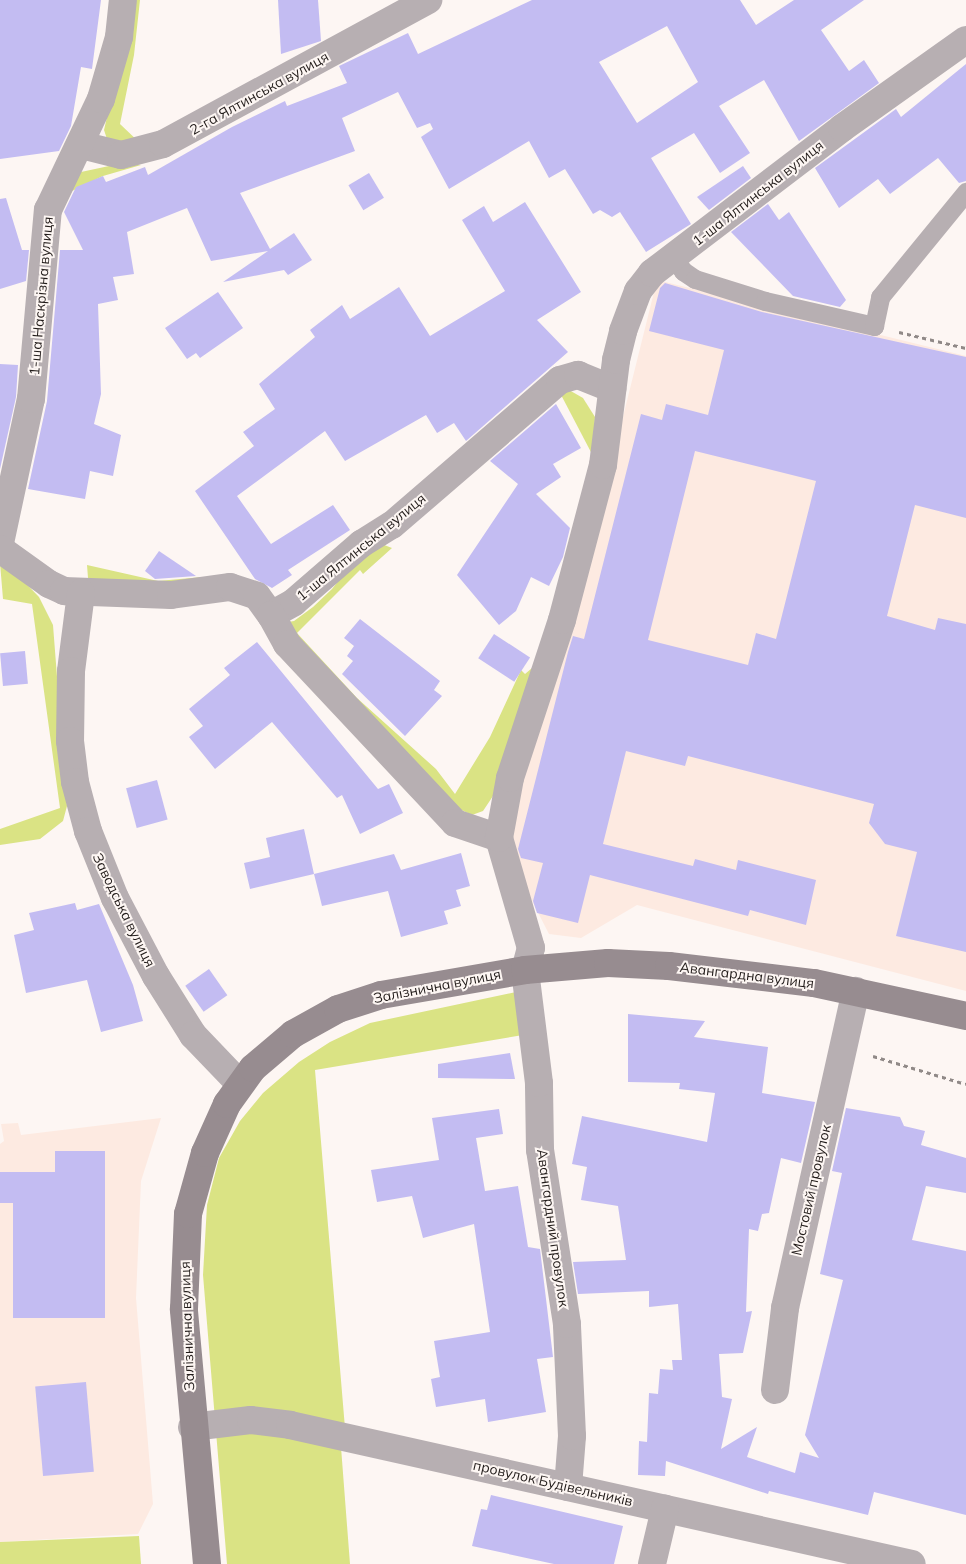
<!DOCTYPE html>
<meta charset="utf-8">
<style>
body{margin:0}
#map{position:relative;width:966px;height:1564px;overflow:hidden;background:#fdf6f3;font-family:Mulish,sans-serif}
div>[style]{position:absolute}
.built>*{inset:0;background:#fdeae1}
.green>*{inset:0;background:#dae384}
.building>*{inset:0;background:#c3bcf2;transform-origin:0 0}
.path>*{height:3px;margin-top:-1.5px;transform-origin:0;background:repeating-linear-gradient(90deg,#908987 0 4px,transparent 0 8px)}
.lane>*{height:19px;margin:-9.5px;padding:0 9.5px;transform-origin:9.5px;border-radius:9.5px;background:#b7afb2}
.street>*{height:28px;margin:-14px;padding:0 14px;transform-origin:14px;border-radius:14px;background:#b7afb2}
.secondary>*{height:28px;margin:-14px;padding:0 14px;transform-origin:14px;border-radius:14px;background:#978c90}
span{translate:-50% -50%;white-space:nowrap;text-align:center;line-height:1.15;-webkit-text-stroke:4px #fdf6f3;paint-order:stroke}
.street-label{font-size:14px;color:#211b19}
</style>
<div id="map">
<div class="built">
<i style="clip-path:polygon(657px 280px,966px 356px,966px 991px,637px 905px,581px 938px,549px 934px,510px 858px,511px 817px,568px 638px)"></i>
<i style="clip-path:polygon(161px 1118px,141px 1181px,136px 1298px,153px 1504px,138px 1534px,0 1542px,0 1144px,4px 1141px,1px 1124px,18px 1123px,21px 1135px)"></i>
</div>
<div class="green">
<i style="clip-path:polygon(134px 0,140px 0,134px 55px,120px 124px,141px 144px,107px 139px,104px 130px)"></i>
<i style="clip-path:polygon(123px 163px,141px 165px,103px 176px,70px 192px,66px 190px,81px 172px)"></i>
<i style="clip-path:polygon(569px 390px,583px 398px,595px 417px,593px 456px,559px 391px)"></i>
<i style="clip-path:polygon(379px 543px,392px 548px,363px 574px,360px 570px,297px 633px,357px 698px,436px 769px,455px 794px,490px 737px,521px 670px,525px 674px,532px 668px,536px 669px,495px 793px,483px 811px,472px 815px,451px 805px,282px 623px,294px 621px,313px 607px,332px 589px,355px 560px)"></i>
<i style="clip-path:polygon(0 563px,13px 570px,39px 597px,53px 625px,67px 806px,63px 821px,40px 839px,0 845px,0 829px,60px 808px,32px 604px,3px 599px)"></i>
<i style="clip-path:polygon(87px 565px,158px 581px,202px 577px,238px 583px,105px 582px,88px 578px)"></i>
<i style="clip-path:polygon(516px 992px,523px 1035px,315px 1070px,345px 1428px,341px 1447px,350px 1564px,227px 1564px,203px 1275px,207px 1205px,219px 1158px,240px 1121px,263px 1093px,299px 1062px,330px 1042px,370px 1023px)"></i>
<i style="clip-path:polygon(139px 1536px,141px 1564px,0 1564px,0 1542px)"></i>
</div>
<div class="building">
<i style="clip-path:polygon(0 0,101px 0,92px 69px,81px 67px,71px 126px,59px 151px,0 159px)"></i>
<i style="clip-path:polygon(278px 0,318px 0,321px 41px,281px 54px)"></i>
<i style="clip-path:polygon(evenodd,532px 0,740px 0,756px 25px,794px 0,864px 0,821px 30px,849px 71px,864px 60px,879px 83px,799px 141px,764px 80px,719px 106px,750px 153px,720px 173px,694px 133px,651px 158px,691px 224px,646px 252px,620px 212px,612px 217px,600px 210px,593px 214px,565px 169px,549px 178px,529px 141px,449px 189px,421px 137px,433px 129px,430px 123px,417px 128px,398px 92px,342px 118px,355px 151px,240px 193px,270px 249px,294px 233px,312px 260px,288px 275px,284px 270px,223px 282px,268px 251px,211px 261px,187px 208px,127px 232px,134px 274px,113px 277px,118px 300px,98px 304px,101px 394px,94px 424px,121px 435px,113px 476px,90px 471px,85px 499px,28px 489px,47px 401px,60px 250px,83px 250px,64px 212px,76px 187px,103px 176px,106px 182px,145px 167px,148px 175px,232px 127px,285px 101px,287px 106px,347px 83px,339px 66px,408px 33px,418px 54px,532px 0,667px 26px,698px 82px,637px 123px,599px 62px,667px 26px)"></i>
<i style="clip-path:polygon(966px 64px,966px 181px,959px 183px,938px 158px,890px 194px,878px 179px,839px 208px,815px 168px,896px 109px,901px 117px)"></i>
<i style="clip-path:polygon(743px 166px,751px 178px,709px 210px,697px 197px)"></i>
<i style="left:369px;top:173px;width:29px;height:24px;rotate:59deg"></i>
<i style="clip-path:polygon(6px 198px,22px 250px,29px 250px,26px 281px,0 289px,0 199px)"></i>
<i style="clip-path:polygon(525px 202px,581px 292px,537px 320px,568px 352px,466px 441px,454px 423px,437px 433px,426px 415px,345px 461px,325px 431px,237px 496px,271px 544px,333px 505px,350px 530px,288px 570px,292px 575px,272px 588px,255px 579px,195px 491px,254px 446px,243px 432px,275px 409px,259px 384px,315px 337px,310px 330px,342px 305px,350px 319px,399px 287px,430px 336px,505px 291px,462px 220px,484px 206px,493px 222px)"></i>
<i style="clip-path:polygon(768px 204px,779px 220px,789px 212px,846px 300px,840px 307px,793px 296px,731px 232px)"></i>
<i style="clip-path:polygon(evenodd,665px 283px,762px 312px,966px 357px,966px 518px,915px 505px,887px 616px,935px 630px,938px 618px,966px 624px,966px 952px,896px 936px,917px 852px,885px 844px,869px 823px,874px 804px,688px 756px,685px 766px,626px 751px,603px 844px,693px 866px,695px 859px,736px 870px,738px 860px,816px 880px,806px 925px,750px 910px,748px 916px,590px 875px,578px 923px,537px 913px,533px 901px,543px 863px,521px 858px,518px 849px,568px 652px,573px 636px,584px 639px,641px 414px,662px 420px,666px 404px,708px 415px,724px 350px,649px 331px,660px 288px,665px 283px,695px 451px,816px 481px,776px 639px,756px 633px,748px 665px,648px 640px,695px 451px)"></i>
<i style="clip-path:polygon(218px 292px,243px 328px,200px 358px,196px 353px,187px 359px,165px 328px)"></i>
<i style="clip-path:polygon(0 364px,18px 365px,16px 397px,0 469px)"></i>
<i style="clip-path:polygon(556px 404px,581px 448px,553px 464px,561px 477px,536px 494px,570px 528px,563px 557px,549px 586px,531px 577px,516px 611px,499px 625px,457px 575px,518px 484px,490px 461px)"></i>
<i style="clip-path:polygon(159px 551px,196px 576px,155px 579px,145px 571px)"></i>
<i style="clip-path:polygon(360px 619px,440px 681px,434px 690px,442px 696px,405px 736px,342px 674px,353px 661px,347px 656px,354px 646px,344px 638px)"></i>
<i style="left:494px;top:634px;width:43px;height:29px;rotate:33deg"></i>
<i style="clip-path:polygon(257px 642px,378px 789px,389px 784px,403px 813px,360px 834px,342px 795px,337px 798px,272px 722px,215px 769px,189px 737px,203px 726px,189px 709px,230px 675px,224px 668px)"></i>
<i style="left:25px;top:651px;width:33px;height:25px;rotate:85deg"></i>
<i style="left:157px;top:780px;width:41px;height:32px;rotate:75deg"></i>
<i style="clip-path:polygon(304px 829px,314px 874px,250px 889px,244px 863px,270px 857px,266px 838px)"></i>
<i style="clip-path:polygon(461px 853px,470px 886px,456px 890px,461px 906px,444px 911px,448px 924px,401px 937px,388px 891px,322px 906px,314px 874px,394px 854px,401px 870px)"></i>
<i style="clip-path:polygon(75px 903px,77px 910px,99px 904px,133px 985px,143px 1021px,101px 1032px,87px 980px,26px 993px,14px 935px,34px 930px,29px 913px)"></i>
<i style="left:209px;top:969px;width:32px;height:29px;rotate:55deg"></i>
<i style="clip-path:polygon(628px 1014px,705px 1021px,694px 1037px,768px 1047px,762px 1093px,815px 1102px,801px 1163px,781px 1158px,769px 1213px,762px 1214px,758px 1231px,749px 1229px,746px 1312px,752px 1311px,743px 1353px,719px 1354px,722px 1397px,732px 1399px,721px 1449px,757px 1427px,747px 1457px,795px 1473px,800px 1452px,819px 1458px,805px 1435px,843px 1280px,820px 1274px,842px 1173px,832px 1171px,846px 1108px,900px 1117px,904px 1126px,925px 1131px,921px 1145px,966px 1158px,966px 1193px,926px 1186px,912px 1240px,966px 1251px,966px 1515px,874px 1492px,868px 1515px,769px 1491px,768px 1494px,666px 1461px,665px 1476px,638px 1475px,639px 1441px,647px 1442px,649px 1393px,658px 1394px,660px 1369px,673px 1370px,672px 1360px,682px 1360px,678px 1304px,649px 1307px,649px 1291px,578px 1294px,573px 1262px,626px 1260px,618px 1206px,581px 1200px,587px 1167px,572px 1164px,582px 1116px,707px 1142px,715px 1093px,679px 1089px,680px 1083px,628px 1082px)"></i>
<i style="clip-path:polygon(510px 1053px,515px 1079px,438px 1078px,438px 1064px)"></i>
<i style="clip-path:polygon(499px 1109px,503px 1134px,476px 1138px,485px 1191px,518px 1186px,528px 1247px,540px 1249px,553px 1357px,537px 1359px,546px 1412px,488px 1422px,485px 1399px,436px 1407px,431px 1379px,440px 1377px,434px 1341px,490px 1332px,474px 1224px,423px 1238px,412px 1196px,377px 1202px,371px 1170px,439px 1160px,432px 1118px)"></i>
<i style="clip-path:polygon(55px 1151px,105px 1151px,105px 1318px,13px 1318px,13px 1203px,0 1203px,0 1172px,55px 1172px)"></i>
<i style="left:86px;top:1382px;width:90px;height:51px;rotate:85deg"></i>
<i style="clip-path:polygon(491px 1495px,623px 1526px,614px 1564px,554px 1564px,472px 1546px,481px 1509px,487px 1510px)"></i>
</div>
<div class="path">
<i style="left:899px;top:332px;width:69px;rotate:13.4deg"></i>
<i style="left:873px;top:1056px;width:97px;rotate:16.8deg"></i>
</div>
<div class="lane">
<i style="left:674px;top:258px;width:16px;rotate:55deg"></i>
<i style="left:683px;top:271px;width:14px;rotate:34deg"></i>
<i style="left:695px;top:279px;width:73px;rotate:17.4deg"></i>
<i style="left:765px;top:301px;width:112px;rotate:12.9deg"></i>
<i style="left:874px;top:326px;width:30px;rotate:-78deg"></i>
<i style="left:880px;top:297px;width:136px;rotate:-50.7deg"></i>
</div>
<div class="street">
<i style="left:81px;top:145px;width:41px;rotate:14deg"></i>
<i style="left:121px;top:155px;width:43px;rotate:-14.7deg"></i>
<i style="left:163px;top:144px;width:302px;rotate:-28.5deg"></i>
<i style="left:0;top:543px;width:147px;rotate:-77.9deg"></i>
<i style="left:31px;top:399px;width:190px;rotate:-84.9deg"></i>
<i style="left:48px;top:210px;width:123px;rotate:-64.5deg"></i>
<i style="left:101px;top:99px;width:65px;rotate:-73.8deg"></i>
<i style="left:119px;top:37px;width:37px;rotate:-84deg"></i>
<i style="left:0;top:549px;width:60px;rotate:35.5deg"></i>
<i style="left:49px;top:584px;width:17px;rotate:25deg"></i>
<i style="left:64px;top:591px;width:107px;rotate:2.1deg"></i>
<i style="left:171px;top:595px;width:60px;rotate:-7.7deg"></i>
<i style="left:230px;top:587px;width:28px;rotate:18deg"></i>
<i style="left:257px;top:596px;width:24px;rotate:54deg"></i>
<i style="left:271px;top:615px;width:26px;rotate:-29deg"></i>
<i style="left:294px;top:602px;width:89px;rotate:-40.9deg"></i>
<i style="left:361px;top:544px;width:36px;rotate:-32deg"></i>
<i style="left:392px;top:525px;width:222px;rotate:-40.8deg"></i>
<i style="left:560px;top:380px;width:19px;rotate:-16deg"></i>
<i style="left:578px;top:375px;width:37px;rotate:22deg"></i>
<i style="left:81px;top:593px;width:79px;rotate:97.3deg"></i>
<i style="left:71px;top:671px;width:70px;rotate:90.8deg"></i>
<i style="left:70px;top:741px;width:41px;rotate:83deg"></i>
<i style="left:75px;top:782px;width:51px;rotate:75.1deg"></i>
<i style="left:88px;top:831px;width:72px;rotate:68.1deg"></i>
<i style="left:115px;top:898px;width:88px;rotate:62.3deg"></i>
<i style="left:156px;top:976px;width:70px;rotate:57.9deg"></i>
<i style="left:193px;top:1035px;width:68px;rotate:46.2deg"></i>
<i style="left:271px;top:615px;width:33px;rotate:61deg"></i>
<i style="left:287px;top:644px;width:245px;rotate:46.8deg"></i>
<i style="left:455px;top:823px;width:46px;rotate:18.8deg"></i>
<i style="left:775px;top:1390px;width:83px;rotate:-83deg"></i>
<i style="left:785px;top:1308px;width:325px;rotate:-77.4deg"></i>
<i style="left:192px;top:1427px;width:59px;rotate:-6.8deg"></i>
<i style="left:251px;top:1420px;width:39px;rotate:7deg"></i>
<i style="left:290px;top:1425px;width:637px;rotate:12.6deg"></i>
<i style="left:568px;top:1487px;width:51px;rotate:-85.5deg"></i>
<i style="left:572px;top:1436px;width:112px;rotate:-92.6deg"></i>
<i style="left:567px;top:1324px;width:176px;rotate:-98.8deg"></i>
<i style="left:540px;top:1150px;width:67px;rotate:-90.9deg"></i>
<i style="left:539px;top:1083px;width:114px;rotate:-97.1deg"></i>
<i style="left:525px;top:970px;width:23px;rotate:-75deg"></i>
<i style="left:531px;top:948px;width:115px;rotate:-106.2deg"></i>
<i style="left:499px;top:838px;width:61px;rotate:-79.6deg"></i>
<i style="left:510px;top:778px;width:166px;rotate:-71.8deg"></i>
<i style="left:562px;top:620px;width:160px;rotate:-75.2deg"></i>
<i style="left:603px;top:465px;width:106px;rotate:-82.9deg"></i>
<i style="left:616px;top:360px;width:30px;rotate:-76deg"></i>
<i style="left:623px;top:331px;width:43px;rotate:-69.4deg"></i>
<i style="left:638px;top:291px;width:23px;rotate:-52deg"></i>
<i style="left:652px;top:273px;width:239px;rotate:-37.3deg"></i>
<i style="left:842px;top:128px;width:152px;rotate:-35.4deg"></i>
<i style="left:652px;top:1564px;width:57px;rotate:-76.7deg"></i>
</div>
<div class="secondary">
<i style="left:207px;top:1564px;width:256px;rotate:-95.2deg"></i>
<i style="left:184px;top:1309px;width:95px;rotate:-87.6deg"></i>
<i style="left:188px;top:1214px;width:63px;rotate:-74.4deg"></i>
<i style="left:205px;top:1153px;width:54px;rotate:-65.8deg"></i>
<i style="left:227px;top:1104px;width:44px;rotate:-54.2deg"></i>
<i style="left:253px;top:1068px;width:52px;rotate:-40.4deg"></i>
<i style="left:293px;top:1034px;width:51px;rotate:-29.1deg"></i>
<i style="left:338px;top:1009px;width:45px;rotate:-18deg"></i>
<i style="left:381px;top:995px;width:146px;rotate:-9.8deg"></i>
<i style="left:525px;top:970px;width:83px;rotate:-4.8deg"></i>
<i style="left:608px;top:963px;width:61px;rotate:2.8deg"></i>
<i style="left:669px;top:966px;width:146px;rotate:6.7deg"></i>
<i style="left:814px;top:983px;width:156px;rotate:12.2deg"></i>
</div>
<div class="street-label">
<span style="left:259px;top:93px;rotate:-29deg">2-га Ялтинська вулиця</span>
<span style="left:758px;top:193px;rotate:-38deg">1-ша Ялтинська вулиця</span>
<span style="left:41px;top:296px;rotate:-85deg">1-ша Наскрізна вулиця</span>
<span style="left:361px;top:547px;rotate:-39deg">1-ша Ялтинська вулиця</span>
<span style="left:124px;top:910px;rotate:64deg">Заводська вулиця</span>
<span style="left:747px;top:975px;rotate:7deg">Авангардна вулиця</span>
<span style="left:437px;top:986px;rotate:-11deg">Залізнична вулиця</span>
<span style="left:811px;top:1190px;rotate:-77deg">Мостовий провулок</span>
<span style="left:553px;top:1228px;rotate:82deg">Авангардний провулок</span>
<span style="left:187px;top:1326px;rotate:-92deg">Залізнична вулиця</span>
<span style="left:553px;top:1483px;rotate:13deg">провулок Будівельників</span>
</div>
</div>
